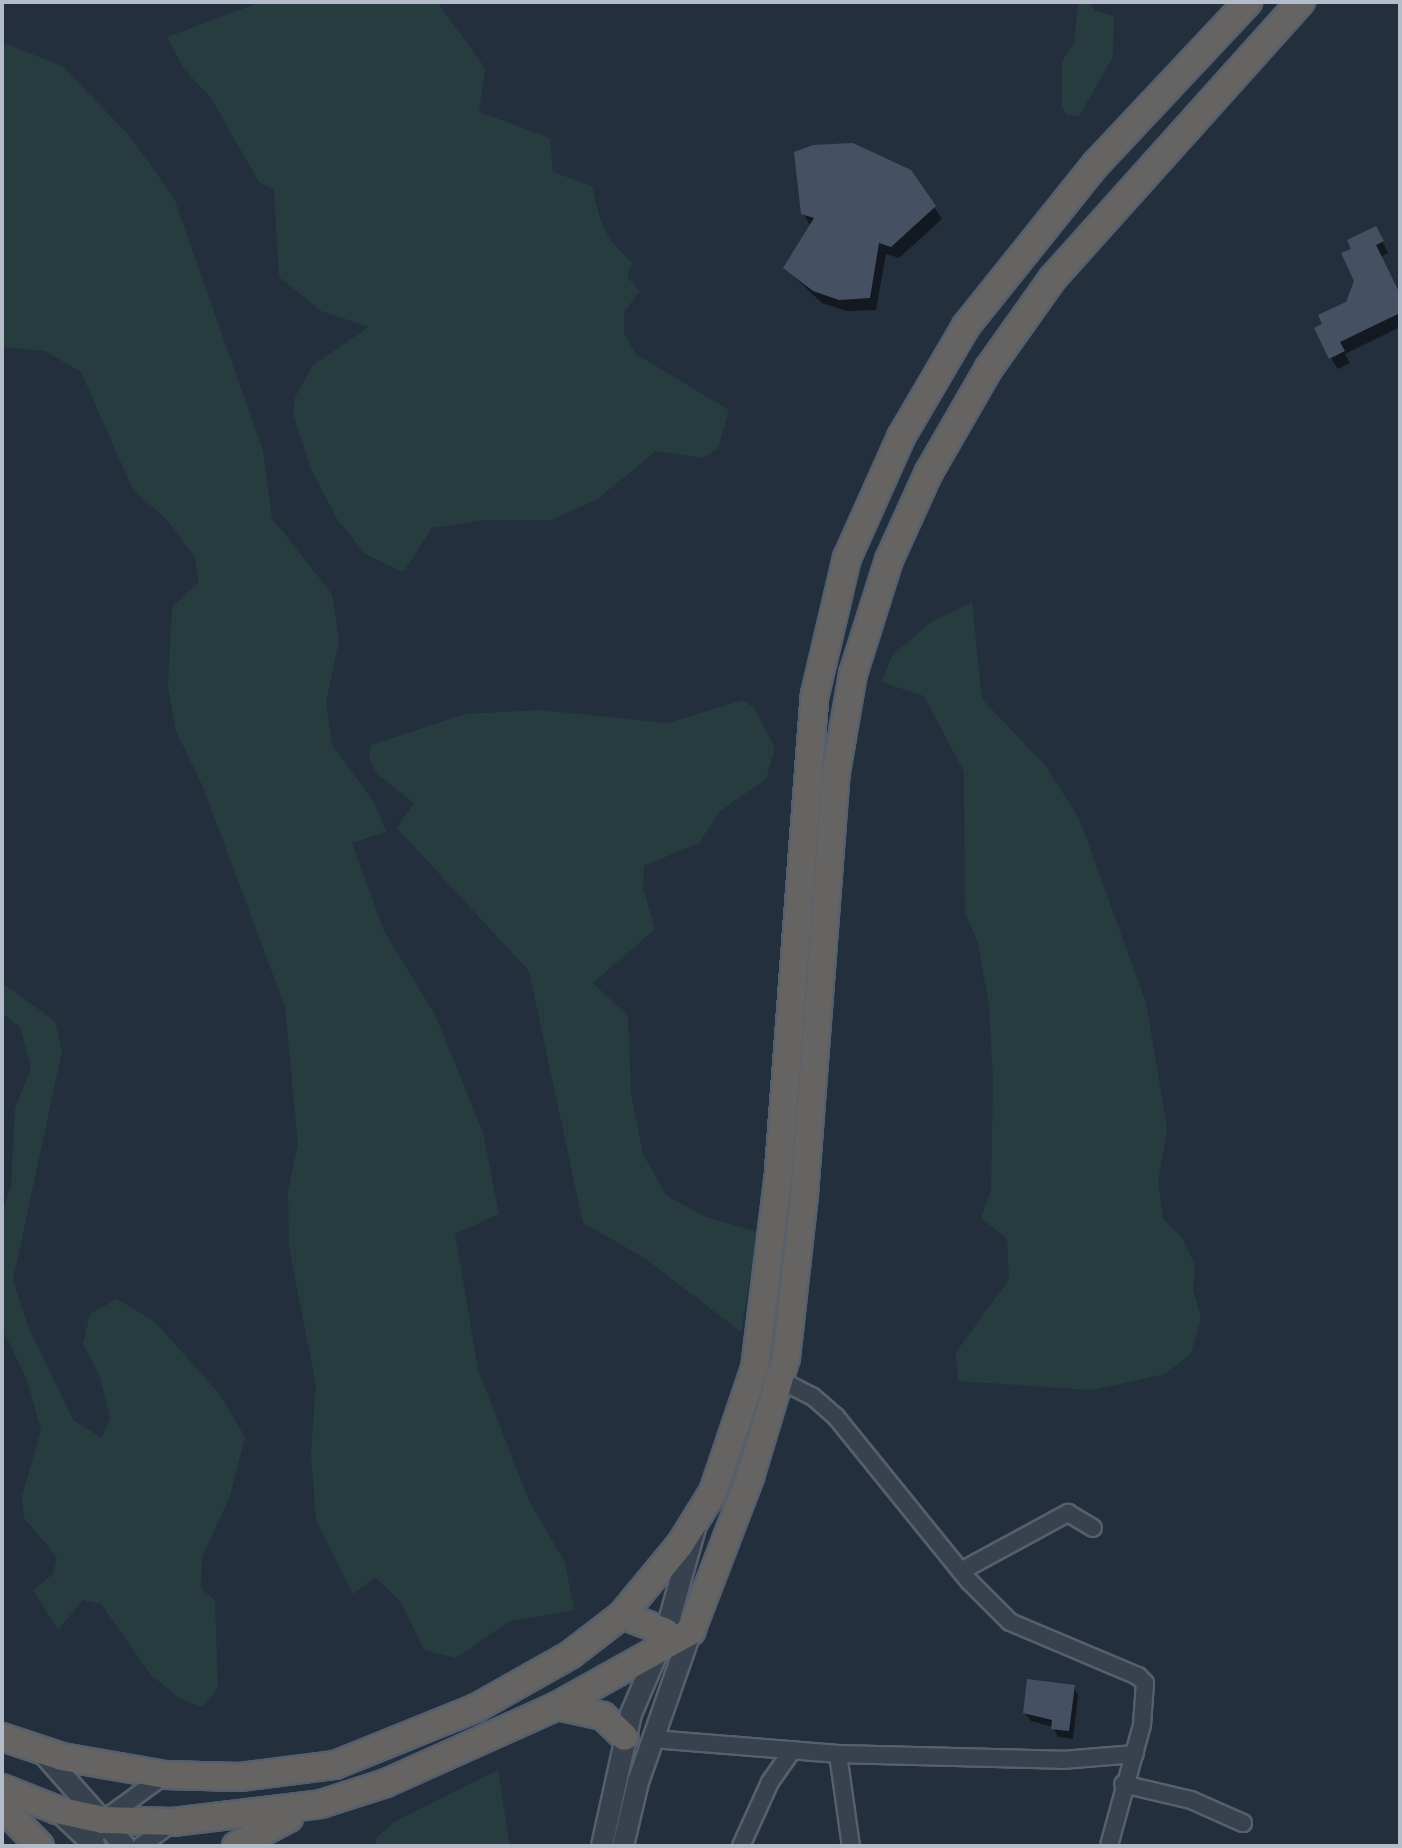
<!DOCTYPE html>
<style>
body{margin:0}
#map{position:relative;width:1402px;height:1848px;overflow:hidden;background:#242f3e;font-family:"Archivo Narrow",sans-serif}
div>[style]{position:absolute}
.green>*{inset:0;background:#263c3f}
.shadow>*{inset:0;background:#0007}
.building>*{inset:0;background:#455162}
.roads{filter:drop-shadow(2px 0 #565f6c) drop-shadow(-2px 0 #565f6c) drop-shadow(0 2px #565f6c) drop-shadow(0 -2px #565f6c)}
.minor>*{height:16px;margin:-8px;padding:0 8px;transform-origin:8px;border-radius:8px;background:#38414e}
.tertiary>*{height:20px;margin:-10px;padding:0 10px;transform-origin:10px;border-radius:10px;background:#38414e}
.trunk>*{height:26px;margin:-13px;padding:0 13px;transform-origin:13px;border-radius:13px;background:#656462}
span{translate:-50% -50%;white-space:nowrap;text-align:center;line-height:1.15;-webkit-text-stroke:6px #1d2633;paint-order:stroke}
.frame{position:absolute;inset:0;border:4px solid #b4bcc9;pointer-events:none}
</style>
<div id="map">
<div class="green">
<i style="clip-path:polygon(261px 2px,437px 2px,485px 68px,479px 112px,550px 138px,553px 172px,592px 186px,600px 219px,610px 240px,632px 263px,627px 277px,640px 291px,624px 312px,624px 334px,636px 354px,729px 410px,718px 448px,704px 458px,656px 451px,596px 500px,551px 520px,483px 520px,432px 528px,403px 572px,365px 554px,337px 519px,311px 469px,293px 414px,295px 397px,313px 365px,369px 327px,321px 311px,279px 277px,274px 190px,259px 182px,211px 98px,184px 69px,167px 37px)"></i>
<i style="clip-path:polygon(1078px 2px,1089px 2px,1095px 11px,1114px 16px,1113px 57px,1079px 116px,1067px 115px,1062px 108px,1062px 61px,1074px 44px)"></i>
<i style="clip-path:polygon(6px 44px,62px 66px,128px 134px,174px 198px,263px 451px,272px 518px,332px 594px,339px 640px,326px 703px,332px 745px,375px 804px,386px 832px,352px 843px,384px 931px,435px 1015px,483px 1132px,499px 1214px,455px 1234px,478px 1370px,530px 1503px,565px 1562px,574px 1610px,508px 1622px,456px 1658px,424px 1650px,400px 1601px,375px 1577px,353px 1594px,316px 1520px,311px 1453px,316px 1384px,289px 1248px,288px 1190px,298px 1144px,285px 1007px,203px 787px,176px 731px,168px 687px,172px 607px,199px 582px,194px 555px,167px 520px,133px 490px,81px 372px,45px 351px,2px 347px,2px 48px)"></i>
<i style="clip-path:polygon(972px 602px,982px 699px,1044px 764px,1079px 818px,1146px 1003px,1167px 1129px,1158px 1181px,1163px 1219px,1182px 1237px,1195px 1266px,1193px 1290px,1201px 1318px,1191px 1353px,1165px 1374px,1092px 1390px,958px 1381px,956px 1352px,1009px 1280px,1007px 1239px,981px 1218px,991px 1190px,993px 1080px,989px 1005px,978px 943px,965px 912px,964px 772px,924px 696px,881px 682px,893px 654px,933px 621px)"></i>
<i style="clip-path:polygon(743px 700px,755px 709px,775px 748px,766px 779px,720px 811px,699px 843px,644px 866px,643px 887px,655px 929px,593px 983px,628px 1016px,631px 1094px,643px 1154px,666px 1195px,706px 1217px,758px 1232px,741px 1332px,643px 1257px,583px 1223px,529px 971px,397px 828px,414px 803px,377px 774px,369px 759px,371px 745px,465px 714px,540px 710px,668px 723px)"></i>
<i style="clip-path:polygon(2px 983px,55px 1021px,62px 1051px,13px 1280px,28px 1326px,73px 1420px,102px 1438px,110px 1418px,100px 1377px,83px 1344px,90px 1314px,117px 1299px,154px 1321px,218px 1392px,245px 1437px,230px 1496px,202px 1557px,201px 1588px,215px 1601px,218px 1688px,202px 1707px,181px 1699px,151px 1675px,101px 1604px,83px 1600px,58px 1630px,33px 1590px,53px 1574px,57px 1557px,24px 1518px,22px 1496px,41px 1430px,27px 1380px,2px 1328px,2px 1212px,11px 1186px,15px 1108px,31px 1068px,20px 1027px,2px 1013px)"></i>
<i style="clip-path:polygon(498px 1770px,510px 1846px,377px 1846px,376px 1838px,394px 1822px)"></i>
</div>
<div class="shadow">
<i style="clip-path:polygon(853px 145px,910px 172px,942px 219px,899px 258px,886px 254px,876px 310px,847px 311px,822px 303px,785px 268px,811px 227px,803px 213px)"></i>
<i style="clip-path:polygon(1382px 240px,1388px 253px,1380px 257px,1400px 297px,1400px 327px,1345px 354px,1350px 363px,1338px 369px,1331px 358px,1356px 281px,1343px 254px)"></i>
<i style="clip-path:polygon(1073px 1686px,1078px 1695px,1073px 1739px,1058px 1737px,1053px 1727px,1031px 1721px,1025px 1713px)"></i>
</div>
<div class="building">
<i style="clip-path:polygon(853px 143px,911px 170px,936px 206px,891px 247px,879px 243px,870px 298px,839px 300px,813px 291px,783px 268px,814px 218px,801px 214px,794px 152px,813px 145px)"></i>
<i style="clip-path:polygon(1376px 226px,1384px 241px,1376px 245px,1400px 294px,1400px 313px,1340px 342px,1345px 351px,1329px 359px,1314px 328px,1322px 324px,1318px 315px,1346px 302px,1354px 281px,1341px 253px,1351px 249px,1347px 240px)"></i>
<i style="clip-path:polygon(1027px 1679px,1075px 1685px,1069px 1731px,1051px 1729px,1052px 1720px,1023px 1713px)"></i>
</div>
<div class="roads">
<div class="minor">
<i style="left:780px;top:1380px;width:36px;rotate:27deg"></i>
<i style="left:812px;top:1396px;width:32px;rotate:41deg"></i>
<i style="left:836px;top:1417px;width:211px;rotate:51deg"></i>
<i style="left:969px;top:1581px;width:58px;rotate:45deg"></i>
<i style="left:1010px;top:1622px;width:139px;rotate:22.9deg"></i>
<i style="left:1138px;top:1676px;width:10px;rotate:45deg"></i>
<i style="left:1145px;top:1683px;width:42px;rotate:94.1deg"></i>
<i style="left:1142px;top:1725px;width:125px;rotate:105.3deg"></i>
<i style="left:961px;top:1571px;width:122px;rotate:-28.5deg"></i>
<i style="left:1068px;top:1513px;width:29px;rotate:31deg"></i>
<i style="left:653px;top:1739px;width:186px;rotate:4.6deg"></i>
<i style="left:838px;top:1754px;width:224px;rotate:1.5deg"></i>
<i style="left:1062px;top:1760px;width:73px;rotate:-4.7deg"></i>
<i style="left:838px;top:1754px;width:93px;rotate:82deg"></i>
<i style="left:1123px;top:1784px;width:70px;rotate:13.2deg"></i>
<i style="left:1191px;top:1800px;width:57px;rotate:23.9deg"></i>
<i style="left:91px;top:1846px;width:29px;rotate:-65deg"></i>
<i style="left:103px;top:1820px;width:77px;rotate:-36deg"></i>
<i style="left:141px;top:1846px;width:39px;rotate:-37deg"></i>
<i style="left:741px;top:1846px;width:70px;rotate:-65.6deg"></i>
<i style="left:770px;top:1782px;width:39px;rotate:-55deg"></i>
</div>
<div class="tertiary">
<i style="left:42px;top:1752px;width:125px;rotate:48.6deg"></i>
<i style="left:57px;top:1810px;width:52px;rotate:43.5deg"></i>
<i style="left:602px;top:1846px;width:135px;rotate:-77.6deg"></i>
<i style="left:631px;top:1714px;width:89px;rotate:-66.9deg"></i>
<i style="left:666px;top:1632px;width:108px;rotate:-74.4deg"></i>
<i style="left:623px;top:1846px;width:66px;rotate:-76.8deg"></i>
<i style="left:638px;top:1782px;width:160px;rotate:-70.7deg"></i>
</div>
<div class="trunk">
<i style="left:622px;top:1615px;width:47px;rotate:21.1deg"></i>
<i style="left:557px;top:1706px;width:47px;rotate:12.3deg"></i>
<i style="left:603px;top:1716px;width:30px;rotate:44deg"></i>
<i style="left:2px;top:1737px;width:63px;rotate:18.4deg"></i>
<i style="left:62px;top:1757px;width:105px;rotate:9.9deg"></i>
<i style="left:165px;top:1775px;width:75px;rotate:1.5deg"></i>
<i style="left:240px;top:1777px;width:96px;rotate:-7.2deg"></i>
<i style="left:335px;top:1765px;width:152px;rotate:-22deg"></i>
<i style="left:476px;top:1708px;width:108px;rotate:-29.4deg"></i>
<i style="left:570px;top:1655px;width:66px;rotate:-37.6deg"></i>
<i style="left:622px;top:1615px;width:91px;rotate:-50.4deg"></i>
<i style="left:680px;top:1545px;width:62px;rotate:-58.1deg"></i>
<i style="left:713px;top:1492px;width:131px;rotate:-71.3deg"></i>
<i style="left:755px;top:1368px;width:187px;rotate:-83deg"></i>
<i style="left:778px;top:1182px;width:489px;rotate:-85.7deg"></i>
<i style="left:815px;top:694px;width:140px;rotate:-76.8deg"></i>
<i style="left:847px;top:558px;width:133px;rotate:-65.9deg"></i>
<i style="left:901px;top:437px;width:129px;rotate:-59.6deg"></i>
<i style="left:966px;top:326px;width:208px;rotate:-51.3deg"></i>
<i style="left:1096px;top:164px;width:222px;rotate:-46.8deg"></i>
<i style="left:2px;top:1788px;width:59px;rotate:21.8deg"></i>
<i style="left:57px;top:1810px;width:47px;rotate:12.3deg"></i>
<i style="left:103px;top:1820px;width:70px;rotate:1.6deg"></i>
<i style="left:173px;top:1822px;width:149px;rotate:-6.9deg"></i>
<i style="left:321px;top:1804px;width:68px;rotate:-17.9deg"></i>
<i style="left:386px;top:1783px;width:188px;rotate:-24.2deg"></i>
<i style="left:557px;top:1706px;width:154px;rotate:-29.2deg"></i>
<i style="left:691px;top:1631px;width:165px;rotate:-69deg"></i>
<i style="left:750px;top:1477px;width:124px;rotate:-73.2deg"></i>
<i style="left:786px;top:1358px;width:164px;rotate:-83.7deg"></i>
<i style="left:804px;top:1195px;width:418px;rotate:-85.7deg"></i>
<i style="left:835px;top:778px;width:106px;rotate:-80.2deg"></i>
<i style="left:853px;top:674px;width:120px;rotate:-72.5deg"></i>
<i style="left:889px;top:560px;width:97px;rotate:-65.6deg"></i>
<i style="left:929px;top:472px;width:120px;rotate:-60deg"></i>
<i style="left:989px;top:368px;width:110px;rotate:-54.6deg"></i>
<i style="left:1053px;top:278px;width:371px;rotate:-48.1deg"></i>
<i style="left:2px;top:1807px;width:54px;rotate:45.7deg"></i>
<i style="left:236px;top:1846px;width:60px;rotate:-27.8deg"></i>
</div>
</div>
<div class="frame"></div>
</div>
